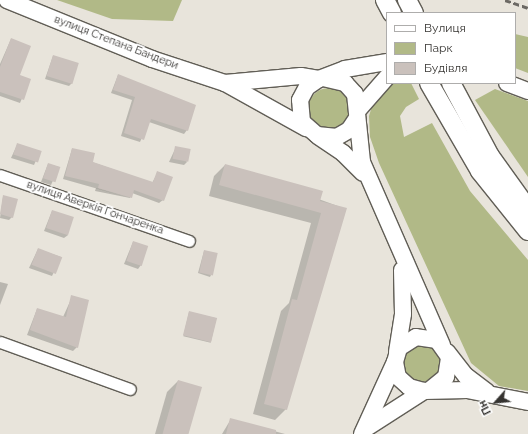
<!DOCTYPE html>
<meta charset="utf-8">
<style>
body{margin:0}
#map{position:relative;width:528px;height:434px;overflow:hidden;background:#e8e4db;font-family:Raleway,sans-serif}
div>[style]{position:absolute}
.green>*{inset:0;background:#b1b987}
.round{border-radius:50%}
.shadow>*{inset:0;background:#0003;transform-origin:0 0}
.building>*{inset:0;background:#cac1bc;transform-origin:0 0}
.roads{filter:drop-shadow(1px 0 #615e56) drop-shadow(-1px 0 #615e56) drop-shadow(0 1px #615e56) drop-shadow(0 -1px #615e56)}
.street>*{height:11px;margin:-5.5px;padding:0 5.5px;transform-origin:5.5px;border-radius:5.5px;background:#fff}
.secondary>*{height:16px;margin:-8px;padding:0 8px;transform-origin:8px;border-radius:8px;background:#fff}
.primary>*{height:18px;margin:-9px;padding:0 9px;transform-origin:9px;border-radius:9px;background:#fff}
.rail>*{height:3px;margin-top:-1.5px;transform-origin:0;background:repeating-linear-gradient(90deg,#6c6964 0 6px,transparent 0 9px)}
span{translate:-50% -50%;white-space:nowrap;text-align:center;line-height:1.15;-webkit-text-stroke:3.5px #fff;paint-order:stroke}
.street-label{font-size:11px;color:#353330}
.legend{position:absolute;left:386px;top:12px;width:130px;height:72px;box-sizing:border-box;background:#fff;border:1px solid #aeadac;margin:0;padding:5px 7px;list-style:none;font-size:12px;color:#353330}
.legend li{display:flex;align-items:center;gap:8px;height:20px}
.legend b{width:20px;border:1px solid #aeadac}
.north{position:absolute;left:476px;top:382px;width:40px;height:40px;-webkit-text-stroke:3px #fff;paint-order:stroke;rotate:243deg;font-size:11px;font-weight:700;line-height:16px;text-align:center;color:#353330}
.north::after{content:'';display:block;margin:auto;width:14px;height:18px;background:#353330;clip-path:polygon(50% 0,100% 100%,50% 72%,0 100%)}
</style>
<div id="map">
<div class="green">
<i style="clip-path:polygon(57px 0,182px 0,173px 21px,112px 19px)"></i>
<i style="clip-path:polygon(515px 34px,528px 37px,528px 73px,515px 68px)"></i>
<i style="clip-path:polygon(394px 83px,411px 83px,419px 99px,406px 107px,400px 116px,404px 137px,432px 123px,470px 191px,528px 260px,528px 391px,499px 386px,471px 363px,379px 163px,370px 137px,369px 116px,373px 103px)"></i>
<i class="round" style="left:308px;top:88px;width:42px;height:42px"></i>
<i style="clip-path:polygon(495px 89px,528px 101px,528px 177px,475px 100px)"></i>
<i class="round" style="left:402px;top:344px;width:38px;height:38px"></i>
</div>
<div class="shadow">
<i style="clip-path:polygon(11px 39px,18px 76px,30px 80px,20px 103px,0 96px,0 64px)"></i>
<i style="clip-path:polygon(53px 56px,72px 83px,69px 86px,45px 79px)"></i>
<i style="clip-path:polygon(118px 75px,187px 130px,184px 134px,149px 122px,140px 142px,121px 136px,132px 100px,111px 93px)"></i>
<i style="clip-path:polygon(17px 145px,40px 151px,34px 165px,11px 158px)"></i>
<i style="clip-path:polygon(176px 147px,187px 162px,184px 165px,169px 162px)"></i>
<i style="clip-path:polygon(72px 149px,92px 162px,152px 183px,158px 172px,163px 200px,159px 203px,132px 193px,130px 198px,63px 179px)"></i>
<i style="clip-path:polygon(48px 164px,59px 167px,51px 185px,41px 182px)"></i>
<i style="clip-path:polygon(225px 165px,346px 209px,286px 409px,275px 420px,253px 414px,281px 311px,289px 303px,311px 223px,209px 196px,214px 176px)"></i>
<i style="clip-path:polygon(96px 188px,130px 198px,95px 191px)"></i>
<i style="clip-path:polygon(3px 197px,12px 217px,9px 220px,0 218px)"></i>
<i style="clip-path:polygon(52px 211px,68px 235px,64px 238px,44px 231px)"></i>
<i style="clip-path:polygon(133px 242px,141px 265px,138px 269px,124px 264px)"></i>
<i style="clip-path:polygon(38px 249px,61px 257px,52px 276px,29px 268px)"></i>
<i style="clip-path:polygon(204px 251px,211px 275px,210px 277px,198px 273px)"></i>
<i style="clip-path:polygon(0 282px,8px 284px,0 305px)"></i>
<i style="clip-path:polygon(72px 297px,77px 347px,73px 351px,27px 335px,37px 309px,63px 317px)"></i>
<i style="left:189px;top:312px;width:28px;height:25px;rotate:13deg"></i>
<i style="clip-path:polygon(178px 381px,186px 434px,155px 434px,167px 392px)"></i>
<i style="clip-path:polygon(231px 419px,285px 434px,222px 434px)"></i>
</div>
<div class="building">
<i style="clip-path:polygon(11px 38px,31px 46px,20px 75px,31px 79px,24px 100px,0 92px,0 67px)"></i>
<i style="left:53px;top:55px;width:27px;height:22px;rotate:17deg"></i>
<i style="clip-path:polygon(118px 74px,196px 105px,188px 131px,151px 119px,144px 140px,124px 133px,135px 97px,113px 90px)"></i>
<i style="left:17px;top:143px;width:26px;height:12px;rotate:18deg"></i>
<i style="left:175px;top:146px;width:16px;height:13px;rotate:11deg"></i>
<i style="clip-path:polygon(72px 148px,95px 153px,93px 162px,153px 182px,157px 171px,173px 177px,164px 201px,134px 190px,132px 198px,98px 188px,99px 184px,65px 176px)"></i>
<i style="left:48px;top:163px;width:13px;height:16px;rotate:18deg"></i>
<i style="clip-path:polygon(225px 164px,323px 191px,320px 201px,347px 208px,287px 410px,264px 404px,292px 299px,297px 300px,321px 213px,219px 185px)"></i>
<i style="clip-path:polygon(3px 195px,18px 199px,13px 218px,0 214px)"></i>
<i style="left:52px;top:210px;width:23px;height:19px;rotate:18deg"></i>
<i style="left:133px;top:241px;width:16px;height:21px;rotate:18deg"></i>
<i style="left:38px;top:248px;width:26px;height:18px;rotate:21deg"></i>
<i style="left:204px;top:250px;width:14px;height:23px;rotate:12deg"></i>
<i style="clip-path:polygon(71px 295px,89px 300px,78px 348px,30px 330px,37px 308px,66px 317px)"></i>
<i style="left:189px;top:311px;width:29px;height:25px;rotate:14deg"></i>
<i style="left:178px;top:380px;width:25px;height:56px;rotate:16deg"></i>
<i style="clip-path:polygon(230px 418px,276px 430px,276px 434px,226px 434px)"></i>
</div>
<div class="roads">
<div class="street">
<i style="left:0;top:175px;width:200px;rotate:19.2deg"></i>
<i style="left:0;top:342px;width:138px;rotate:19.9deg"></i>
</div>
<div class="secondary">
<i style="left:7px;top:0;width:157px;rotate:22.1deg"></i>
<i style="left:152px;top:59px;width:77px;rotate:18.2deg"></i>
<i style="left:225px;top:83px;width:93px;rotate:29.1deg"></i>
<i style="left:323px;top:78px;width:23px;rotate:13deg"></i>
<i style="left:345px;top:83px;width:15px;rotate:48deg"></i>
<i style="left:355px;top:94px;width:68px;rotate:84.1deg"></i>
<i style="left:362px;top:162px;width:200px;rotate:66.4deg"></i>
<i style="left:225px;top:83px;width:76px;rotate:-5.3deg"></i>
<i style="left:301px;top:76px;width:18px;rotate:9deg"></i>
<i style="left:507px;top:83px;width:22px;rotate:21deg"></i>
<i style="left:359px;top:109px;width:43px;rotate:-48.8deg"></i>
<i style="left:357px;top:118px;width:14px;rotate:124deg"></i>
<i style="left:349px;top:130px;width:14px;rotate:150deg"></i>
<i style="left:337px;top:137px;width:20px;rotate:-174deg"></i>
<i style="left:317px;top:135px;width:20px;rotate:-139deg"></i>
<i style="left:302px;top:122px;width:22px;rotate:-95deg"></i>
<i style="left:300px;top:100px;width:15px;rotate:-62deg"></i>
<i style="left:307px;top:87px;width:14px;rotate:-34deg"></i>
<i style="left:319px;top:79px;width:28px;rotate:-21deg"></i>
<i style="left:345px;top:69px;width:43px;rotate:-9.5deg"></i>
<i style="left:318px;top:136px;width:30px;rotate:34deg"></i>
<i style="left:343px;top:153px;width:28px;rotate:45deg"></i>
<i style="left:397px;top:352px;width:38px;rotate:-81deg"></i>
<i style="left:403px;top:314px;width:44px;rotate:-91.3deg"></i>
<i style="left:447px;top:352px;width:31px;rotate:52deg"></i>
<i style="left:466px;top:376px;width:26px;rotate:37deg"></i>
<i style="left:431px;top:389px;width:19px;rotate:-39deg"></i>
<i style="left:446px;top:377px;width:20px;rotate:-81deg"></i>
<i style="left:449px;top:357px;width:21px;rotate:-125deg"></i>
<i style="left:437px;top:340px;width:21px;rotate:-172deg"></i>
<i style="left:416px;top:337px;width:20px;rotate:147deg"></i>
<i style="left:399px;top:348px;width:15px;rotate:106deg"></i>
<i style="left:395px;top:362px;width:15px;rotate:79deg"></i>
<i style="left:398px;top:377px;width:15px;rotate:42deg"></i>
<i style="left:409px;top:387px;width:16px;rotate:15deg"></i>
<i style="left:424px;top:391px;width:43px;rotate:-1.3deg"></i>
<i style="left:467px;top:390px;width:62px;rotate:11.1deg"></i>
<i style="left:368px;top:427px;width:67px;rotate:-32.7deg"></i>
<i style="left:362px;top:434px;width:79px;rotate:-65.4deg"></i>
</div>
<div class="primary">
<i style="left:385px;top:0;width:15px;rotate:62deg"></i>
<i style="left:407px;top:0;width:15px;rotate:62deg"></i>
<i style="left:429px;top:83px;width:102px;rotate:59.9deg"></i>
<i style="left:480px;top:171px;width:77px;rotate:51.3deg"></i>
<i style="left:451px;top:83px;width:83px;rotate:61.9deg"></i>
<i style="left:490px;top:156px;width:65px;rotate:54.4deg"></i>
</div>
</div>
<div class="rail">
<i style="left:505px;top:0;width:24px;rotate:19deg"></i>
</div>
<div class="street-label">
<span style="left:116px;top:43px;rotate:21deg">вулиця Степана Бандери</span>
<span style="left:95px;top:208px;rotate:19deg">вулиця Аверкія Гончаренка</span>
</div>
<ul class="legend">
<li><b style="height:5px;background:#fff"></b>Вулиця</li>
<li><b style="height:11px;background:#b1b987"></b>Парк</li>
<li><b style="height:11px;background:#cac1bc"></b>Будівля</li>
</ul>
<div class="north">Пн</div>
</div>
